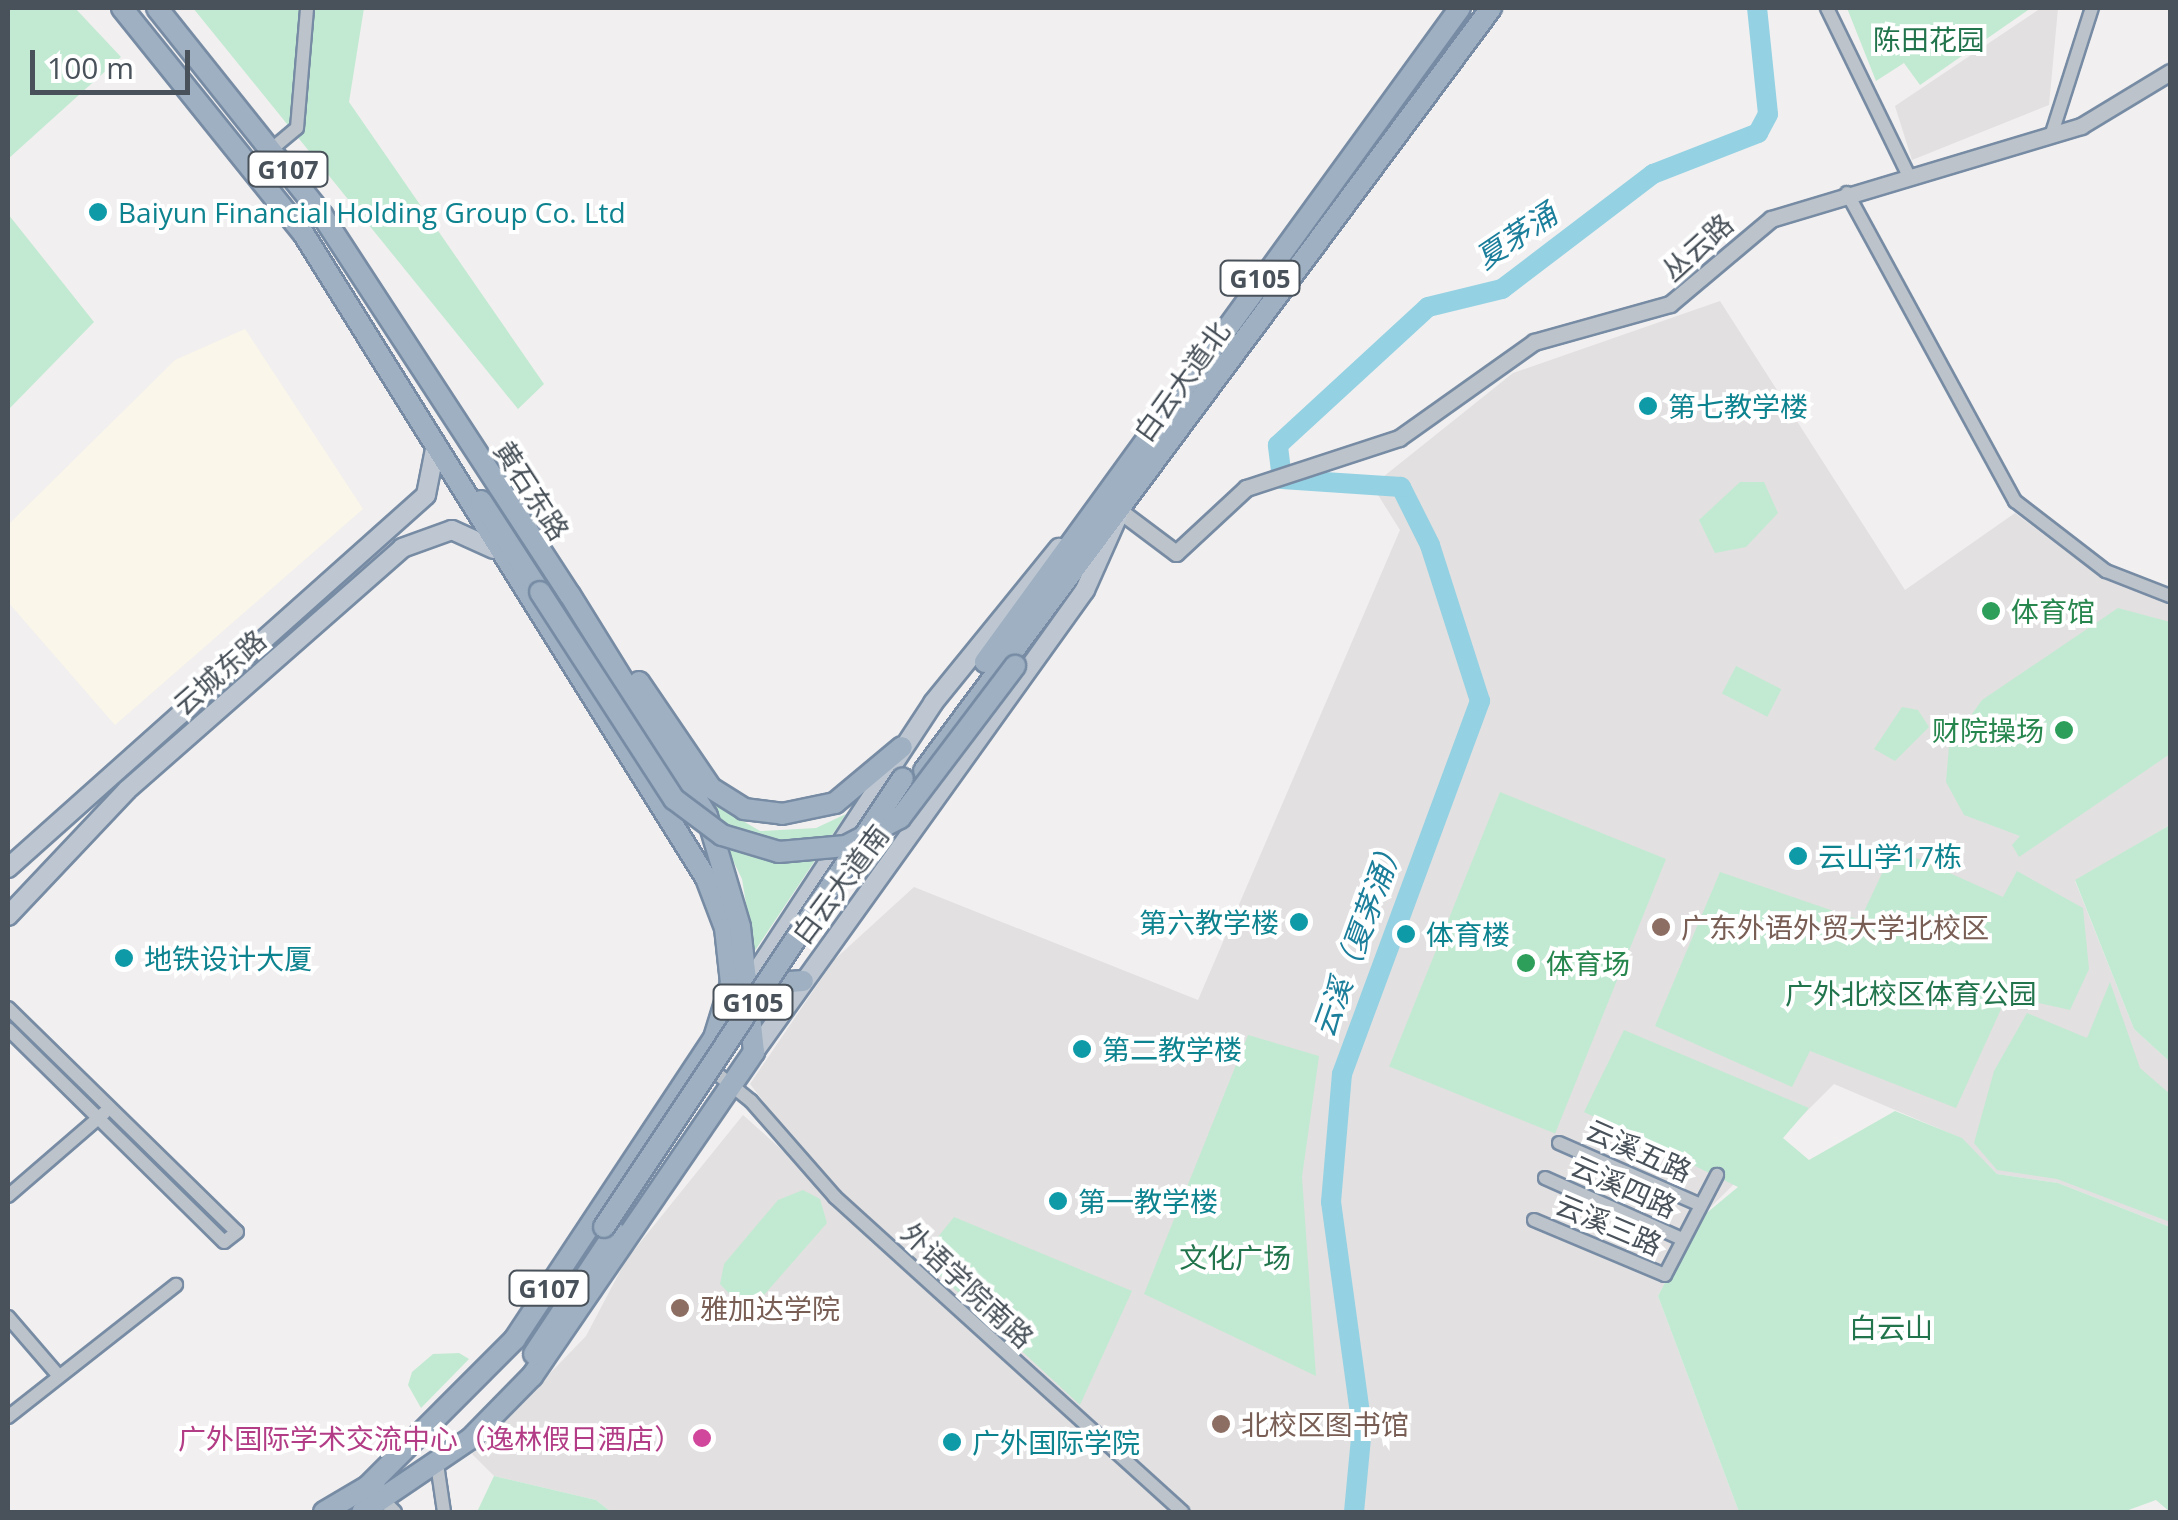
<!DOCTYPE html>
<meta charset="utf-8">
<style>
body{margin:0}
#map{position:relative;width:2178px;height:1520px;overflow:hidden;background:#f1efef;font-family:"Open Sans","Noto Sans SC",sans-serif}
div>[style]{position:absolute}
.commercial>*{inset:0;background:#faf6ea}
.education>*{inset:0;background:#e2e0e0}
.green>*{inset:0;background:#c2ead2;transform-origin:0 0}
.river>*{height:20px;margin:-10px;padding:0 10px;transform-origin:10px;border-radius:10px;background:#93d1e3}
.roads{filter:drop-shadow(2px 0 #778ca4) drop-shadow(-2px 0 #778ca4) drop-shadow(0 2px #778ca4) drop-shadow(0 -2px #778ca4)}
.minor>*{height:12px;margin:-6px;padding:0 6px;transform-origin:6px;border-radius:6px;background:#bcc3ca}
.tertiary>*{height:15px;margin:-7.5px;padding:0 7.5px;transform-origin:7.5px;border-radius:7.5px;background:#bcc3ca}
.secondary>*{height:18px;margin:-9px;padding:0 9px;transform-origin:9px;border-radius:9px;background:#bec7d1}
.trunk>*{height:20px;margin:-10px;padding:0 10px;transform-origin:10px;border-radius:10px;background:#9eb0c2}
.bridges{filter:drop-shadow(2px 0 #778ca4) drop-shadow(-2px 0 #778ca4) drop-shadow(0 2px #778ca4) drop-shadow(0 -2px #778ca4)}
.trunk-bridge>*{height:20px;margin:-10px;padding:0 10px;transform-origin:10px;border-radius:10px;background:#9eb0c2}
.dots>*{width:28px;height:28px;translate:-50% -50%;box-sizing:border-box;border:5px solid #fff;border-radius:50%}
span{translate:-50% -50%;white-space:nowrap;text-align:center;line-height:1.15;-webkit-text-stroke:8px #fff;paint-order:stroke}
.shield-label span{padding:2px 8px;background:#fff;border:2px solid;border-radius:8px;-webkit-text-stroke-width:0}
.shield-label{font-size:25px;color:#49525a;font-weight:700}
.park-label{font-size:28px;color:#21744c}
.culture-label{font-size:28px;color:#0d838f}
.left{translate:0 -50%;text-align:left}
.right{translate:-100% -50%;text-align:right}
.street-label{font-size:28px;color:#49525a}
.leisure-label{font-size:28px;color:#27864d}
.education-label{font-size:28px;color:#785e54}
.hotel-label{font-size:28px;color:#b23c85}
.water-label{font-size:30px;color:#1b7e9b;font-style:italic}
.frame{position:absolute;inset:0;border:10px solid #49525a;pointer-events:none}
.scale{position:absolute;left:30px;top:50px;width:160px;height:45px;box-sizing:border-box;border:5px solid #49525a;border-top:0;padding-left:12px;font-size:30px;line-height:35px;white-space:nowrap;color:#49525a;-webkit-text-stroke:8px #fff;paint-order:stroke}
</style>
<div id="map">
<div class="commercial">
<i style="clip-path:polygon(245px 329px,363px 509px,115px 725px,8px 602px,8px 525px,175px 360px)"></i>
</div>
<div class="education">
<i style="clip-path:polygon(2041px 8px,2058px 8px,2049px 105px,1912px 160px,1895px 106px)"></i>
<i style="clip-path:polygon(1720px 301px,1905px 590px,2015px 513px,2087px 567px,2170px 603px,2170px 825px,2075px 881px,2134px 1029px,2170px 1062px,2170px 1227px,2058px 1183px,1997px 1174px,1961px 1138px,1834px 1084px,1697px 1221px,1658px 1296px,1739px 1512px,611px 1512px,596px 1500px,494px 1476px,472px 1454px,586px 1336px,626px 1260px,743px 1115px,840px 1202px,750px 1084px,834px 960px,914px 887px,1198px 1000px,1400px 530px,1373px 487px,1378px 481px,1513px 373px)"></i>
</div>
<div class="green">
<i style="clip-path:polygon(8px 8px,75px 8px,121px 57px,8px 159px)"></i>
<i style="clip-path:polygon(193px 8px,364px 8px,349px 102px,544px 384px,518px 409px)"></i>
<i style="clip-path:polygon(1847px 8px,2031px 8px,1920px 85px,1904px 63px,1876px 81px)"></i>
<i style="clip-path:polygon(8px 214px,94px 322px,8px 410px)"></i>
<i style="clip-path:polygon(1740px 482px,1764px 482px,1778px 513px,1746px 547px,1715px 553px,1699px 520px)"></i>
<i style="clip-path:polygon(2118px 608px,2170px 622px,2170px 754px,2019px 857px,2012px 845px,2020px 836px,1964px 815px,1946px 782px,1949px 746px,1982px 700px)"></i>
<i style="left:1736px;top:666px;width:51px;height:31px;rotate:27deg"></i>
<i style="clip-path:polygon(1902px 707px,1918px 710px,1929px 727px,1895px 761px,1874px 749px)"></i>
<i style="left:1500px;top:792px;width:179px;height:296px;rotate:22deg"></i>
<i style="clip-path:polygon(702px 797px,760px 831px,816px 828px,846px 814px,754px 952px,742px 879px)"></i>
<i style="clip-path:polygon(2170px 825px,2170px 1062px,2134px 1029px,2075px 880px)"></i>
<i style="clip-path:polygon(1894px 848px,2003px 897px,2017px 871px,2083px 908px,2089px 969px,2070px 1010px,2007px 996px,1956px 1108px,1810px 1051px,1792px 1087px,1655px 1026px,1720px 872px,1860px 920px)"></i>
<i style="clip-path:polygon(2110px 982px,2140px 1068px,2170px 1094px,2170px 1222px,2057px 1179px,1997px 1170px,1974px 1143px,1994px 1071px,2027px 1013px,2087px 1038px)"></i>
<i style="clip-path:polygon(1624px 1030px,1809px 1108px,1783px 1138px,1809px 1160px,1895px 1111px,1962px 1138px,1997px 1174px,2058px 1183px,2170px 1227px,2170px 1512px,2156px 1500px,2123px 1512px,1739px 1512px,1658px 1296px,1697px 1221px,1738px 1187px,1584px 1112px)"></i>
<i style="clip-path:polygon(1248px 1035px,1319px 1056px,1302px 1177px,1316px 1376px,1144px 1294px)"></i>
<i style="clip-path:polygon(803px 1190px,820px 1199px,827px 1223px,757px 1303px,737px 1302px,720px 1284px,724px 1264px,778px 1200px)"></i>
<i style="clip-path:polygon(954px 1217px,1132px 1291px,1080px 1405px,921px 1258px)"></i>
<i style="clip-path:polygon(459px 1353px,469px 1359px,421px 1408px,408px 1385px,412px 1372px,433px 1354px)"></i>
<i style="clip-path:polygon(494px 1476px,596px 1500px,611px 1512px,477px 1512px)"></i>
</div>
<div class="river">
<i style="left:1354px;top:1512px;width:84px;rotate:-84.6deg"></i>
<i style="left:1362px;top:1428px;width:228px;rotate:-97.8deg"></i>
<i style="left:1331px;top:1202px;width:128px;rotate:-85.1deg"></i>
<i style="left:1342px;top:1074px;width:398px;rotate:-69.7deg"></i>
<i style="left:1480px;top:701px;width:164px;rotate:-107.8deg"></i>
<i style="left:1430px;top:545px;width:65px;rotate:-116.6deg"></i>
<i style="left:1401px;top:487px;width:119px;rotate:-176.2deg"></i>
<i style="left:1282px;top:479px;width:34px;rotate:-97deg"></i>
<i style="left:1278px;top:445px;width:204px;rotate:-42.6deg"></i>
<i style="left:1428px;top:307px;width:76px;rotate:-13.7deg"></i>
<i style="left:1502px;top:289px;width:190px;rotate:-37.3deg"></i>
<i style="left:1653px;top:174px;width:113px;rotate:-21.3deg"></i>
<i style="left:1758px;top:133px;width:21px;rotate:-62deg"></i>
<i style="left:1768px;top:114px;width:107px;rotate:-95.9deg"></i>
</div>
<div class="roads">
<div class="minor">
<i style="left:1827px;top:8px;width:189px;rotate:64deg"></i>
<i style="left:2052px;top:133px;width:131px;rotate:-72.3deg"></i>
<i style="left:273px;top:148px;width:31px;rotate:-40deg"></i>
<i style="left:297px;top:128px;width:120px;rotate:-85.2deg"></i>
<i style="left:1847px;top:193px;width:351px;rotate:61.4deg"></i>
<i style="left:2015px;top:501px;width:115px;rotate:37.6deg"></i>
<i style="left:2106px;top:571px;width:69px;rotate:21.3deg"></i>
<i style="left:8px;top:1008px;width:320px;rotate:44.4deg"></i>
<i style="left:237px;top:1232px;width:16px;rotate:142deg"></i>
<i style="left:224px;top:1242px;width:303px;rotate:-135.4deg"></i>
<i style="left:705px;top:1064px;width:59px;rotate:38.8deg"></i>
<i style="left:751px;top:1101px;width:128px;rotate:48.8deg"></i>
<i style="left:835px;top:1197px;width:469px;rotate:42.2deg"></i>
<i style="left:1559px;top:1143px;width:152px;rotate:23.7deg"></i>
<i style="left:1545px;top:1178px;width:150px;rotate:24deg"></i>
<i style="left:8px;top:1196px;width:127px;rotate:-40.8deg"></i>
<i style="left:1534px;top:1220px;width:142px;rotate:22.8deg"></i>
<i style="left:1665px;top:1275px;width:113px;rotate:-62.5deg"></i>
<i style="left:8px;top:1317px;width:78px;rotate:49.2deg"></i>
<i style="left:8px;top:1417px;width:214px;rotate:-38.2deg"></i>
<i style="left:437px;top:1464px;width:49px;rotate:81.7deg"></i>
<i style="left:383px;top:1500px;width:17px;rotate:45deg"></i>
</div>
<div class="tertiary">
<i style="left:1120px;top:511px;width:70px;rotate:36.9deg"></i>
<i style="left:1176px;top:553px;width:96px;rotate:-42.9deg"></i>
<i style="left:1246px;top:488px;width:161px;rotate:-18.1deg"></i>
<i style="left:1399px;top:438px;width:166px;rotate:-35.4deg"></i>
<i style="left:1534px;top:342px;width:141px;rotate:-15.6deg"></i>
<i style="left:1670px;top:304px;width:132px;rotate:-40.1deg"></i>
<i style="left:1771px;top:219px;width:324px;rotate:-16.7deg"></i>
<i style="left:2081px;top:126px;width:104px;rotate:-31.2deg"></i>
</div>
<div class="secondary">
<i style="left:8px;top:868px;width:560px;rotate:-41.74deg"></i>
<i style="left:426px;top:495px;width:52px;rotate:-78.9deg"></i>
<i style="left:8px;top:916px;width:173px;rotate:-46.6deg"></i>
<i style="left:127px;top:790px;width:366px;rotate:-41.3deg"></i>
<i style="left:402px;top:548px;width:53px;rotate:-19.8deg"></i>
<i style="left:452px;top:530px;width:46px;rotate:24.3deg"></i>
<i style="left:725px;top:1020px;width:379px;rotate:-56.7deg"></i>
<i style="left:933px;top:703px;width:200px;rotate:-50.9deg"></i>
<i style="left:754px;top:1052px;width:568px;rotate:-54.38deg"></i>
<i style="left:1085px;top:590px;width:81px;rotate:-66deg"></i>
</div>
<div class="trunk">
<i style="left:122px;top:8px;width:289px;rotate:51.2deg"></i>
<i style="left:303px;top:233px;width:761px;rotate:58deg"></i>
<i style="left:706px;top:878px;width:53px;rotate:69.2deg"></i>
<i style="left:725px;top:928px;width:55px;rotate:83.8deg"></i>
<i style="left:731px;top:983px;width:58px;rotate:107.2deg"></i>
<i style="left:714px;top:1038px;width:361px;rotate:123.5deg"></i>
<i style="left:515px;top:1339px;width:209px;rotate:135deg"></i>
<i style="left:157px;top:8px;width:265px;rotate:51.4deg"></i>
<i style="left:322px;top:215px;width:454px;rotate:56.9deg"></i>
<i style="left:570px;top:595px;width:260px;rotate:58.2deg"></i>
<i style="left:707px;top:816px;width:116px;rotate:73.4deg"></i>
<i style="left:740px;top:927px;width:126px;rotate:83.6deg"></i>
<i style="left:754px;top:1052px;width:393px;rotate:124.4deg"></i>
<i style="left:532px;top:1376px;width:88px;rotate:134.5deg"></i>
<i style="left:470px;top:1439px;width:130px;rotate:145.9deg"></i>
<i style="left:481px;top:501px;width:108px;rotate:57deg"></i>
<i style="left:985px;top:662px;width:808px;rotate:-54.01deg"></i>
<i style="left:639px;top:682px;width:128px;rotate:55.8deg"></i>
<i style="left:711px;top:788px;width:39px;rotate:32deg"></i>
<i style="left:744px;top:809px;width:38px;rotate:7deg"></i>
<i style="left:782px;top:814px;width:54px;rotate:-11.7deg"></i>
<i style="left:835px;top:803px;width:87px;rotate:-39.9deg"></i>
<i style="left:924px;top:771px;width:951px;rotate:-53.38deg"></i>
<i style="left:750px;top:985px;width:53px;rotate:-4.3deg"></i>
<i style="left:534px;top:1354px;width:146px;rotate:-56.4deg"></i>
<i style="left:324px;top:1512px;width:59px;rotate:-30.5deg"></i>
</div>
</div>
<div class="bridges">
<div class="trunk-bridge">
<i style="left:540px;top:592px;width:247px;rotate:57.1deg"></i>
<i style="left:674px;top:799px;width:60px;rotate:36.9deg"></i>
<i style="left:722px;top:835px;width:59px;rotate:16.6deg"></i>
<i style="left:779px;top:852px;width:67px;rotate:-5.1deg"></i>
<i style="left:846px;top:846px;width:61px;rotate:-27.4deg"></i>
<i style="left:900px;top:818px;width:191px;rotate:-52.9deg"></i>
<i style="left:604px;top:1227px;width:539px;rotate:-56.34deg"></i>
</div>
</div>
<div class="dots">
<i style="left:98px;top:212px;background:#0f9aa8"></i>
<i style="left:1648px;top:406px;background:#0f9aa8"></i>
<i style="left:1991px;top:611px;background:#2e9e5b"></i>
<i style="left:2064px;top:730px;background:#2e9e5b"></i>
<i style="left:1798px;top:856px;background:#0f9aa8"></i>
<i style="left:1299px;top:922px;background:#0f9aa8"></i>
<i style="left:1661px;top:927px;background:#8d6e63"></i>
<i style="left:1406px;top:934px;background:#0f9aa8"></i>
<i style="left:124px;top:958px;background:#0f9aa8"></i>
<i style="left:1526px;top:963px;background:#2e9e5b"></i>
<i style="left:1082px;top:1049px;background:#0f9aa8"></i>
<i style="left:1058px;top:1201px;background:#0f9aa8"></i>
<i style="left:680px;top:1308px;background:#8d6e63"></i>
<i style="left:1221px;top:1424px;background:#8d6e63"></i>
<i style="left:702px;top:1438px;background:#d1479c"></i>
<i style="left:952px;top:1442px;background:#0f9aa8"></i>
</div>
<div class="shield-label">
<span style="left:288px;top:169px">G107</span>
<span style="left:1260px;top:278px">G105</span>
<span style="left:753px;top:1002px">G105</span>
<span style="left:549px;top:1288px">G107</span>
</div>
<div class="park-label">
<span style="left:1929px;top:39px">陈田花园</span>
<span style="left:1911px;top:993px">广外北校区体育公园</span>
<span style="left:1235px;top:1257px">文化广场</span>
<span style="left:1891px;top:1327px">白云山</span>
</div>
<div class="culture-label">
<span class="left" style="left:118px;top:212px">Baiyun Financial Holding Group Co. Ltd</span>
<span class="left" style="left:1668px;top:406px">第七教学楼</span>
<span class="left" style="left:1818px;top:856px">云山学17栋</span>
<span class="right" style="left:1279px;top:922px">第六教学楼</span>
<span class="left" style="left:1426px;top:934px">体育楼</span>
<span class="left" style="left:144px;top:958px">地铁设计大厦</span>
<span class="left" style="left:1102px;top:1049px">第二教学楼</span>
<span class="left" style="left:1078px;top:1201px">第一教学楼</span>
<span class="left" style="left:972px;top:1442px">广外国际学院</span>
</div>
<div class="street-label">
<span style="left:1697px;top:247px;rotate:-42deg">丛云路</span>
<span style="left:1181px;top:381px;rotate:-54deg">白云大道北</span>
<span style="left:532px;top:490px;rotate:57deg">黄石东路</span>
<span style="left:219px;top:672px;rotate:-41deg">云城东路</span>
<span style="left:840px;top:884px;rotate:-53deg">白云大道南</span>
<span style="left:1639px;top:1150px;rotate:24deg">云溪五路</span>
<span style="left:1624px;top:1186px;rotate:24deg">云溪四路</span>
<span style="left:1609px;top:1224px;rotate:23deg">云溪三路</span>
<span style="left:968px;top:1285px;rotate:43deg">外语学院南路</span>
</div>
<div class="leisure-label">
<span class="left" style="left:2011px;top:611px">体育馆</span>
<span class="right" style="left:2044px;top:730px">财院操场</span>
<span class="left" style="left:1546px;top:963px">体育场</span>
</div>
<div class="education-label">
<span class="left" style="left:1681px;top:927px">广东外语外贸大学北校区</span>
<span class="left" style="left:700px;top:1308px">雅加达学院</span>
<span class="left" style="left:1241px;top:1424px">北校区图书馆</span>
</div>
<div class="hotel-label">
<span class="right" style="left:682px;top:1438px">广外国际学术交流中心（逸林假日酒店）</span>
</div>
<div class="water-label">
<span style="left:1516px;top:236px;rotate:-34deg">夏茅涌</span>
<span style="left:1358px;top:937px;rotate:-70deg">云溪（夏茅涌）</span>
</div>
<div class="frame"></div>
<div class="scale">100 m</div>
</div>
